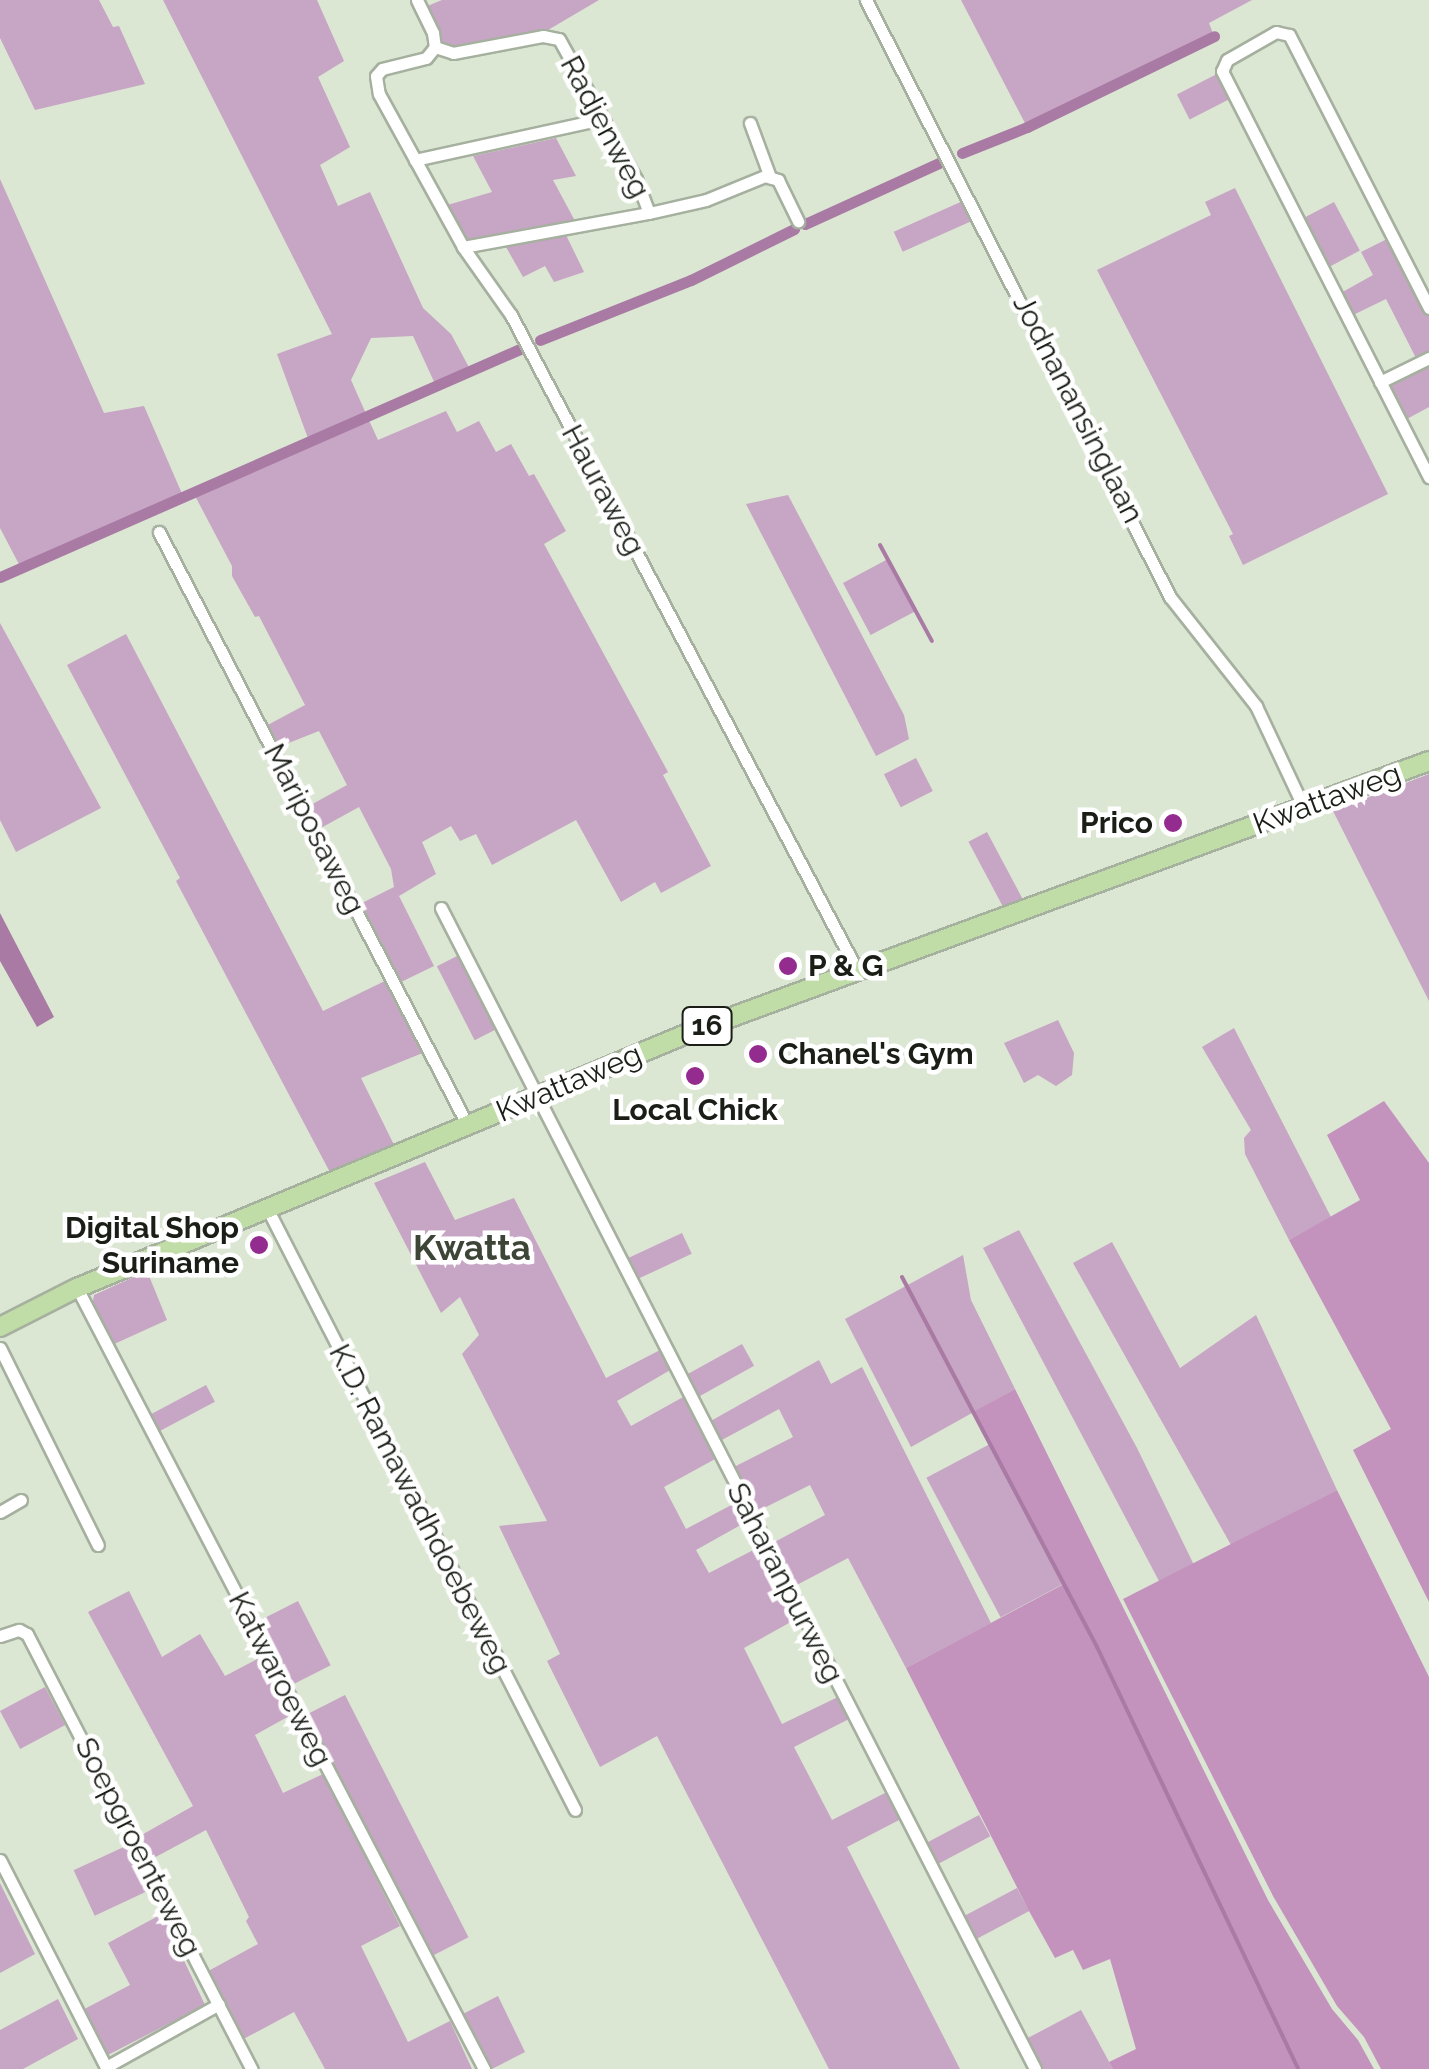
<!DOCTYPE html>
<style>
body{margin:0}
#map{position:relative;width:1429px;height:2069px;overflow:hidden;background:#dbe6d3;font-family:Raleway,sans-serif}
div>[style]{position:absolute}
.green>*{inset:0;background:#c7a5c4;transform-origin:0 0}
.forest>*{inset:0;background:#c393be}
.water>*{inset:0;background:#a87aa4}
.stream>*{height:4px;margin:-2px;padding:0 2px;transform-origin:2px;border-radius:2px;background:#a87aa4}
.canal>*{height:11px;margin:-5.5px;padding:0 5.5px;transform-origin:5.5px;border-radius:5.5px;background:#a87aa4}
.roads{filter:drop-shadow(2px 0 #a6b09f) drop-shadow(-2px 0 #a6b09f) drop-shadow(0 2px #a6b09f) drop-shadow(0 -2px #a6b09f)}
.minor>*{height:11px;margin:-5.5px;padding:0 5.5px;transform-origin:5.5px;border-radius:5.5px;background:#fff}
.primary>*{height:18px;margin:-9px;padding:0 9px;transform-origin:9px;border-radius:9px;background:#c1dda7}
.dots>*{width:28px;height:28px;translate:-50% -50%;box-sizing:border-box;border:5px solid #fff;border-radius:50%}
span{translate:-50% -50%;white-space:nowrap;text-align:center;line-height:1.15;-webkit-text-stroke:9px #fff;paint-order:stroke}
.shield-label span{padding:2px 8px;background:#fff;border:2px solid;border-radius:8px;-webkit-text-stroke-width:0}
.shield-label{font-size:28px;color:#1a1e17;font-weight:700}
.street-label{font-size:30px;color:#1a1e17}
.poi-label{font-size:30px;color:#1a1e17;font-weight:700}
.right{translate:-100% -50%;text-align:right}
.left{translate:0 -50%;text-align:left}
.quarter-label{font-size:35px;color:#3d4536;font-weight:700}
</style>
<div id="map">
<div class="green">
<i style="clip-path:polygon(0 0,99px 0,113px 27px,119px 26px,145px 84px,35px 110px,0 38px)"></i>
<i style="clip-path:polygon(163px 0,317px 0,344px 61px,318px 77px,350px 147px,320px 165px,338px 206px,370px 192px,423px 308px,451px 334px,471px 371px,436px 386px,413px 336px,371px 338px,351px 380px,367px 416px,378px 440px,446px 411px,457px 432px,479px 421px,496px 452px,511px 444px,529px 476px,534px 474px,566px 531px,544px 544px,668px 772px,663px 775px,711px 866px,661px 893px,655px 882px,621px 902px,576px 820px,492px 865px,476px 834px,460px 841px,451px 826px,422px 842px,436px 874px,399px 896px,434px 966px,399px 983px,358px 905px,394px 887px,391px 869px,359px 807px,319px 829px,307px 807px,347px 785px,319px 731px,276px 748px,264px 727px,305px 705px,259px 616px,255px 617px,232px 576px,232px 566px,193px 492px,309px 441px,277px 354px,332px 334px)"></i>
<i style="clip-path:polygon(442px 0,599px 0,548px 30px,453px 50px,442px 43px,425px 7px)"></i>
<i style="clip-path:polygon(961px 0,1252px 0,1209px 23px,1214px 36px,1027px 127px)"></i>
<i style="left:1217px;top:74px;width:28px;height:45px;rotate:63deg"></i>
<i style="clip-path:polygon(556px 138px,576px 176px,553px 180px,575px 221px,465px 241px,444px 206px,492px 192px,473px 156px)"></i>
<i style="clip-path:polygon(0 179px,104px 413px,144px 406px,183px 496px,21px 568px,0 528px)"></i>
<i style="clip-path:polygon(1235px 188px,1388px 494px,1243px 565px,1229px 536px,1233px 534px,1097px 270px,1211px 215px,1205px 202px)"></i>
<i style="left:965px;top:200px;width:22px;height:78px;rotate:66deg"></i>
<i style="left:1334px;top:202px;width:55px;height:38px;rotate:62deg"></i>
<i style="clip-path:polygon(566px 235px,584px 272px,554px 282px,545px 266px,523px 277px,506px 247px)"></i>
<i style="clip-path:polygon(1389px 238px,1429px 314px,1429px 353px,1417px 360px,1386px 299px,1351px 316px,1339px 294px,1373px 275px,1361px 252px)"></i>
<i style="clip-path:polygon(1429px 361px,1429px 407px,1405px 420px,1388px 383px)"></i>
<i style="clip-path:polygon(788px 495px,904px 715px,909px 739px,876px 756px,746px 504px)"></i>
<i style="left:888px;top:559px;width:59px;height:51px;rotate:62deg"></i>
<i style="clip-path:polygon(0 623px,101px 808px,16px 852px,0 820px)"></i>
<i style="clip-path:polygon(126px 634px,323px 1011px,387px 980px,425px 1052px,361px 1078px,398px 1153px,333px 1178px,176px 881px,180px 878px,67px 665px)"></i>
<i style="left:916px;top:758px;width:37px;height:36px;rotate:63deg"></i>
<i style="clip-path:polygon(1429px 774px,1429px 1001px,1333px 811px)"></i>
<i style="left:987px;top:832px;width:82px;height:21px;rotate:62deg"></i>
<i style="left:461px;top:954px;width:83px;height:27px;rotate:63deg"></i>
<i style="clip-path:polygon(1058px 1020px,1074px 1053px,1072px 1075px,1056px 1086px,1038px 1075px,1024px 1083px,1004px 1043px)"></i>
<i style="clip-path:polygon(1234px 1028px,1331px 1217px,1289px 1240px,1245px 1154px,1244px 1138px,1251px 1130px,1202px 1047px)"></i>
<i style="clip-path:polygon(425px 1162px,455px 1220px,514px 1198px,606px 1378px,662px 1349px,672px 1369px,617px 1401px,631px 1426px,685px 1396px,717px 1458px,664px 1487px,686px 1529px,737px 1502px,746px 1522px,696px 1550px,709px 1573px,761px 1546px,798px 1618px,744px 1648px,782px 1724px,838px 1697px,849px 1719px,794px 1747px,832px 1820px,887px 1792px,901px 1819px,847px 1847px,960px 2069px,829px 2069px,657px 1736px,600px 1767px,547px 1661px,560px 1654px,499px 1526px,547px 1521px,462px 1354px,479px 1335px,460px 1297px,441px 1313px,374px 1183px)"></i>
<i style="clip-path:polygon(1019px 1230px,1137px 1448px,1194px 1565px,1159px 1581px,983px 1248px)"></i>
<i style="left:682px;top:1233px;width:23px;height:61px;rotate:65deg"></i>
<i style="clip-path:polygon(1112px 1242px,1180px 1368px,1256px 1315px,1337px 1490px,1231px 1545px,1073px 1263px)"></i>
<i style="clip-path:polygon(963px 1255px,971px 1300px,1015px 1389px,911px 1447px,845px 1319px)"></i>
<i style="clip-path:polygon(147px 1271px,167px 1320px,112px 1345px,92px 1307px,94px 1295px)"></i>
<i style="left:742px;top:1344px;width:25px;height:65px;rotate:61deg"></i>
<i style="clip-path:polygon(819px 1360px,831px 1384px,862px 1367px,991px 1623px,906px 1668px,848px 1558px,791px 1588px,769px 1545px,825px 1515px,810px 1485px,754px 1513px,732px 1468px,793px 1437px,779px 1409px,720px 1441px,709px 1422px)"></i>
<i style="left:206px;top:1385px;width:19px;height:64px;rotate:62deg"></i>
<i style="left:990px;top:1444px;width:158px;height:72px;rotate:62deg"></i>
<i style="clip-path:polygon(129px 1591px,162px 1657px,200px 1634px,225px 1676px,261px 1657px,291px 1715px,255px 1735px,283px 1793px,323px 1774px,400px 1926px,361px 1946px,408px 2042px,450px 2021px,472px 2069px,325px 2069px,294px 2012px,236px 2043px,201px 1975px,258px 1944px,246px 1921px,249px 1917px,206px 1830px,150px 1860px,138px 1837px,193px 1806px,88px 1612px)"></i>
<i style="left:298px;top:1601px;width:72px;height:47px;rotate:63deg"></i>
<i style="left:45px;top:1687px;width:43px;height:51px;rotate:62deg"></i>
<i style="left:345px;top:1695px;width:272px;height:48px;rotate:63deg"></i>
<i style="left:979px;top:1815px;width:24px;height:63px;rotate:62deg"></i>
<i style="left:128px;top:1845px;width:50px;height:60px;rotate:65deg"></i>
<i style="clip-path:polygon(0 1883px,35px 1954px,0 1973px)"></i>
<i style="left:1017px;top:1888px;width:26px;height:63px;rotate:62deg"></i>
<i style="clip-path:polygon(162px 1914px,205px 2005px,102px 2058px,75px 2014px,130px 1985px,108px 1943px)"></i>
<i style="clip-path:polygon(498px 1996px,525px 2052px,492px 2069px,480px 2069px,455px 2018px)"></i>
<i style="clip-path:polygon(58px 1999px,78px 2039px,23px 2069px,0 2069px,0 2030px)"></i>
<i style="clip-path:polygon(1081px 2010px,1113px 2069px,1039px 2069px,1024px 2040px)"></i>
</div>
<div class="forest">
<i style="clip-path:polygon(1384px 1101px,1429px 1163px,1429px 1602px,1353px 1450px,1391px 1429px,1289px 1240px,1360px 1200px,1327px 1135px)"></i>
<i style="clip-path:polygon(1015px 1389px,1268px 1900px,1332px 2009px,1358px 2040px,1374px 2069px,1113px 2069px,1109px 2062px,1136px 2049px,1110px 1959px,1083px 1970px,1073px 1950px,1055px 1958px,1029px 1911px,906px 1668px,1064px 1584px,973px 1412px)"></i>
<i style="clip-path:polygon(1337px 1490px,1429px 1677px,1429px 2069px,1381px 2069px,1364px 2037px,1337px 2006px,1273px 1896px,1123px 1599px)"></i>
</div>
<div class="water">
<i style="clip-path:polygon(0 913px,54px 1017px,37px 1027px,0 961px)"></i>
</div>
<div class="stream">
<i style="left:880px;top:545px;width:109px;rotate:61.6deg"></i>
<i style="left:902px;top:1277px;width:418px;rotate:62.2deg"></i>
<i style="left:1097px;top:1647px;width:467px;rotate:64.5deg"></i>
</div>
<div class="canal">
<i style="left:962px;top:153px;width:70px;rotate:-21.8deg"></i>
<i style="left:1027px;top:127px;width:208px;rotate:-25.9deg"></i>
<i style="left:805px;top:224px;width:152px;rotate:-24.5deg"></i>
<i style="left:540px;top:340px;width:162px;rotate:-21.7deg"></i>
<i style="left:691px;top:280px;width:115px;rotate:-26.3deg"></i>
<i style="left:0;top:577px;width:568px;rotate:-23.68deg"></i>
</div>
<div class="roads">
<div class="minor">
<i style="left:417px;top:0;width:37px;rotate:64deg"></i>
<i style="left:433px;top:33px;width:14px;rotate:82deg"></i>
<i style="left:866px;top:0;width:670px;rotate:63.01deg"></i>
<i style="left:1170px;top:597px;width:139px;rotate:51.7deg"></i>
<i style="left:1256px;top:706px;width:113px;rotate:64.8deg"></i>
<i style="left:435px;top:47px;width:14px;rotate:129deg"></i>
<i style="left:426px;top:58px;width:45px;rotate:166deg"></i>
<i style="left:382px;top:69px;width:9px;rotate:131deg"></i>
<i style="left:376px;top:76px;width:18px;rotate:81deg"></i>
<i style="left:379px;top:94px;width:175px;rotate:61.2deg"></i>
<i style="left:463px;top:247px;width:83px;rotate:54.8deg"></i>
<i style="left:511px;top:315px;width:741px;rotate:62.16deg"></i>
<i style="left:435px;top:47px;width:19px;rotate:18deg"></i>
<i style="left:453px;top:53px;width:92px;rotate:-10.7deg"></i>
<i style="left:543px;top:36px;width:16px;rotate:11deg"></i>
<i style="left:559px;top:39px;width:160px;rotate:61.2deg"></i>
<i style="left:636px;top:179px;width:36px;rotate:69deg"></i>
<i style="left:750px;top:123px;width:58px;rotate:69.7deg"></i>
<i style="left:415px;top:160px;width:191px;rotate:-12.4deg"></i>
<i style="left:463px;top:247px;width:189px;rotate:-10.4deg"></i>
<i style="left:649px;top:213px;width:58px;rotate:-12.8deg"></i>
<i style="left:706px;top:200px;width:64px;rotate:-22.1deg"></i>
<i style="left:765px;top:176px;width:14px;rotate:17deg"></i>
<i style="left:778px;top:180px;width:46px;rotate:64deg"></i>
<i style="left:1429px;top:308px;width:307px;rotate:-117.1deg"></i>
<i style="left:1289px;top:35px;width:13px;rotate:-167deg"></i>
<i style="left:1276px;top:32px;width:56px;rotate:150.3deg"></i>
<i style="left:1227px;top:60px;width:12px;rotate:114deg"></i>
<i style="left:1222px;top:71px;width:456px;rotate:63deg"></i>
<i style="left:1380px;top:382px;width:55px;rotate:-26.1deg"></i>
<i style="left:159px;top:532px;width:670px;rotate:62.52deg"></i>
<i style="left:441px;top:908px;width:1304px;rotate:62.9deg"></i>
<i style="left:267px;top:1208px;width:676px;rotate:62.9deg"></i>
<i style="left:77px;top:1288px;width:881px;rotate:62.47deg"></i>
<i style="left:0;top:1348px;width:220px;rotate:63.6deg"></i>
<i style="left:0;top:1512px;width:24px;rotate:-30deg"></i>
<i style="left:0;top:1636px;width:20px;rotate:-18deg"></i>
<i style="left:19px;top:1630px;width:9px;rotate:27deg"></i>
<i style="left:27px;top:1634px;width:490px;rotate:62.7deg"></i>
<i style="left:0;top:1860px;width:235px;rotate:62.9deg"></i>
<i style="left:106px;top:2067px;width:129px;rotate:-29.1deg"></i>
</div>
<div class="primary">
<i style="left:0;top:1327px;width:86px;rotate:-26.9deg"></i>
<i style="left:77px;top:1288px;width:665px;rotate:-22.63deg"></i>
<i style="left:691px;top:1032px;width:786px;rotate:-20.16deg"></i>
</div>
</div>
<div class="dots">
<i style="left:1173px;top:823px;background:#942c90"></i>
<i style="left:788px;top:966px;background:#942c90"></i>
<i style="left:758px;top:1054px;background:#942c90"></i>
<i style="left:695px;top:1076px;background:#942c90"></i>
<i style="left:259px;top:1245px;background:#942c90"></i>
</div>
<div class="shield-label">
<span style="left:707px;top:1026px">16</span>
</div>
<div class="street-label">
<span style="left:605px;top:127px;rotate:62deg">Radjenweg</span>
<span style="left:1078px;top:409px;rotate:63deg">Jodnanansinglaan</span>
<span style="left:603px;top:490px;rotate:62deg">Hauraweg</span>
<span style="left:1327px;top:799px;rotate:-20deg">Kwattaweg</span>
<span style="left:314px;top:829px;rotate:63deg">Mariposaweg</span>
<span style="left:569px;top:1083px;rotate:-23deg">Kwattaweg</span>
<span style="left:420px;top:1509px;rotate:63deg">K.D. Ramawadhdoebeweg</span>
<span style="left:785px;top:1583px;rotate:63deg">Saharanpurweg</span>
<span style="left:280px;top:1679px;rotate:63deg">Katwaroeweg</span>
<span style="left:138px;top:1847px;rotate:63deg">Soepgroenteweg</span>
</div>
<div class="poi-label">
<span class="right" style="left:1153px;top:823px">Prico</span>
<span class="left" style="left:808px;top:966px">P &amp; G</span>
<span class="left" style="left:778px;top:1054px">Chanel's Gym</span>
<span style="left:695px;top:1110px">Local Chick</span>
<span class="right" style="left:239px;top:1245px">Digital Shop<br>Suriname</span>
</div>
<div class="quarter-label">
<span style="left:472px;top:1248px">Kwatta</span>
</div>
</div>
